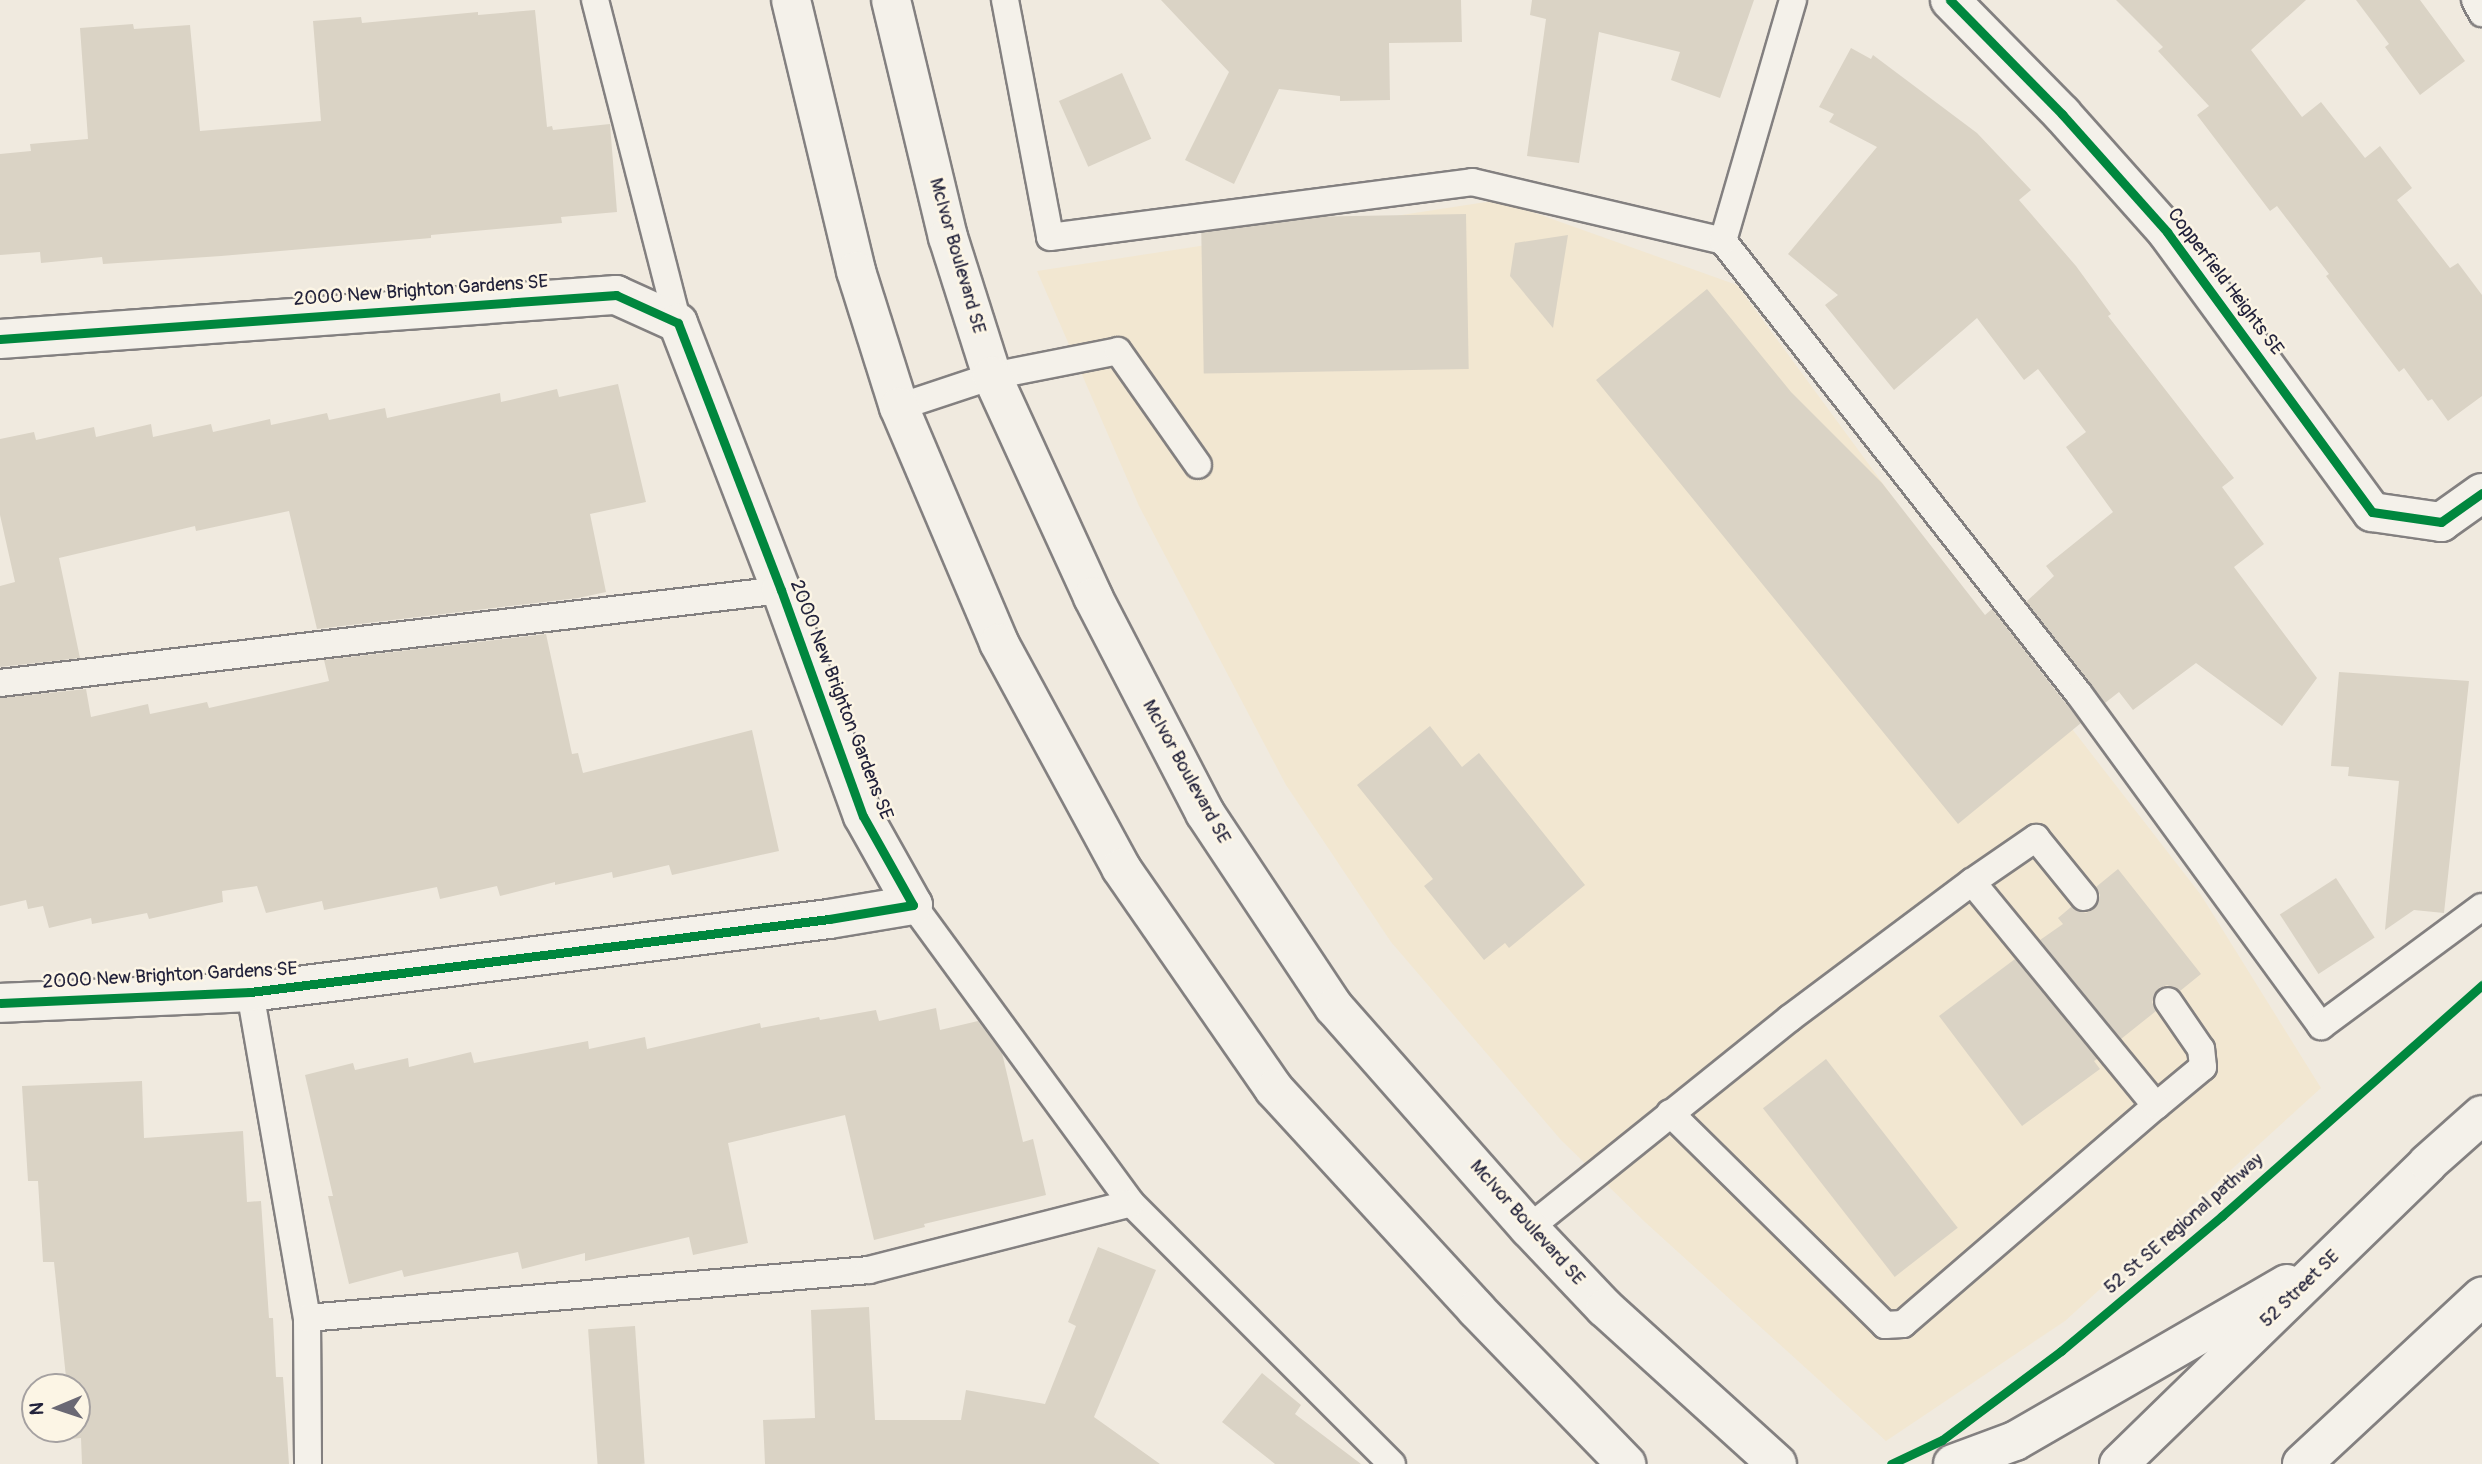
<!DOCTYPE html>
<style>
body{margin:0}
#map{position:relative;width:2482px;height:1464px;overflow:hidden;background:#f0eadf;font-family:Pangolin,sans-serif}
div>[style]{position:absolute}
.built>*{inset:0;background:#f2e7d1}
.building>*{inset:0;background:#dad3c5;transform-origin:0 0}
.roads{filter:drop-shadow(2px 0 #838080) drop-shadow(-2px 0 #838080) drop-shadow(0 2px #838080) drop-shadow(0 -2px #838080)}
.lane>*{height:26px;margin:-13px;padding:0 13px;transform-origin:13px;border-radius:13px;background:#f4f1ea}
.street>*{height:38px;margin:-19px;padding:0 19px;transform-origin:19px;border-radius:19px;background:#f4f1ea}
.secondary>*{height:38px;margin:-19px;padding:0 19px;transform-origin:19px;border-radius:19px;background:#f4f1ea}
.cycleway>*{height:9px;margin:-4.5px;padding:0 4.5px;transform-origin:4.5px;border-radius:4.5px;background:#00873e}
span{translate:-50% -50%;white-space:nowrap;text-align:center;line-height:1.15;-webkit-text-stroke:5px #fcf5e5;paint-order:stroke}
.street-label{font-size:19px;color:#22223b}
.north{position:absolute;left:21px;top:1373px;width:70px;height:70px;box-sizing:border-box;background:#fcf5e5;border:2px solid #a5a1a1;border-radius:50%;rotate:268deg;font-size:19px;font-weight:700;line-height:28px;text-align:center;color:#22223b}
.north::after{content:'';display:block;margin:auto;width:24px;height:32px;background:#6a6874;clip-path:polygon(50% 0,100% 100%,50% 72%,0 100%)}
</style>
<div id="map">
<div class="built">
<i style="clip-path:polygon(1499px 200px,1737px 285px,1906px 515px,2201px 895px,2321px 1088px,2065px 1321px,1886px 1441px,1645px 1222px,1561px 1140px,1391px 942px,1286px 785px,1139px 506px,1037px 271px)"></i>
</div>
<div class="building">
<i style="clip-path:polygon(1161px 0,1461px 0,1462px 42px,1389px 43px,1390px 100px,1340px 101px,1340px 96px,1279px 89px,1234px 184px,1185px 160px,1229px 72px)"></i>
<i style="clip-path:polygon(1532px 0,1754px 0,1720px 98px,1671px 80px,1680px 52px,1599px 32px,1579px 163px,1527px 156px,1546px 19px,1530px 15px)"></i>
<i style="clip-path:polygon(2116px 0,2306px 0,2251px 50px,2302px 117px,2321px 102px,2365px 158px,2380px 146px,2412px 188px,2397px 200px,2450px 268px,2458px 263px,2482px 295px,2482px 396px,2448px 421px,2432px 399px,2428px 401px,2404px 368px,2399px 372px,2326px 276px,2329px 274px,2277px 206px,2270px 211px,2197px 115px,2209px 106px,2158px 51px,2163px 47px)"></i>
<i style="clip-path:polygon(2356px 0,2420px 0,2465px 61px,2420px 95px,2385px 47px,2389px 44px)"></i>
<i style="clip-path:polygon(535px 10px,547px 127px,552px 126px,553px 130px,610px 124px,617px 212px,561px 217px,562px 223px,431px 235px,431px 238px,221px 256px,103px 264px,102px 257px,41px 263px,40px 252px,0 255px,0 154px,31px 151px,30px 144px,88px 139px,80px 28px,133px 24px,134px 29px,190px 25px,200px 131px,321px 121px,313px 21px,361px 17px,362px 23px,478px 12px,478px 15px)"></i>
<i style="clip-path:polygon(1851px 48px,1871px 59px,1873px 55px,1977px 133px,2031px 190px,2019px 200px,2076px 266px,2111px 314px,2108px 316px,2234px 478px,2222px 487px,2264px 544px,2234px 567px,2317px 678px,2282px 726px,2196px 663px,2133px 710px,2119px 692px,2105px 703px,2026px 602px,2054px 576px,2046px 566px,2113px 512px,2066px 447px,2086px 432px,2038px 369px,2024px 380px,1977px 318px,1894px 390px,1825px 305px,1838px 295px,1788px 254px,1877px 147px,1829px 122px,1834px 114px,1819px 107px)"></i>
<i style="left:1122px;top:73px;width:72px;height:69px;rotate:66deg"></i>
<i style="left:1466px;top:214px;width:155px;height:265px;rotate:89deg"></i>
<i style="clip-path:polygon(1568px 235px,1553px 328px,1510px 276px,1515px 243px)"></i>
<i style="clip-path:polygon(1707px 289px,1791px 392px,1882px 483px,1985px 615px,1992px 609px,2081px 723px,1958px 824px,1596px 380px)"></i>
<i style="clip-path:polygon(618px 384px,646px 502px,590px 514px,606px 592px,578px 598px,317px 629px,289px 511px,196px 531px,195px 526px,59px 558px,80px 658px,0 667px,0 586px,15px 582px,0 515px,0 439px,34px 432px,36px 440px,94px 427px,96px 437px,151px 424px,153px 437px,211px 424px,213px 432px,270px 419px,271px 425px,327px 413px,329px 420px,385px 408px,387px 418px,500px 393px,501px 402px,557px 389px,559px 397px)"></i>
<i style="clip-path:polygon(546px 634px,572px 754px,578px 753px,583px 773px,752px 730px,779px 851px,672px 875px,669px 865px,613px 878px,612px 872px,555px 885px,555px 882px,500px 896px,497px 886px,440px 899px,437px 887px,324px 910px,322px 901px,266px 913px,257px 886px,222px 891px,223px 902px,149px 919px,147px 913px,92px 924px,91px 918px,49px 928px,43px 906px,28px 909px,26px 900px,0 906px,0 698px,86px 689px,91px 717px,148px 704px,150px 714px,207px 702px,209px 708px,329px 681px,324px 660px)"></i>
<i style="clip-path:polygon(2339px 672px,2469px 681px,2444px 913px,2414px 910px,2385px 930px,2399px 781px,2348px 776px,2349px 767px,2331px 766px)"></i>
<i style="clip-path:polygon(1430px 726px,1462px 767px,1479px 753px,1585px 885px,1509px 948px,1505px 943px,1484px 960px,1424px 886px,1433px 879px,1357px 785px)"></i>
<i style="clip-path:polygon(2118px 869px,2201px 974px,2180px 991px,2167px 985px,2159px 988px,2152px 1002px,2156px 1011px,2121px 1039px,2040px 940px,2063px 924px,2058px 918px,2071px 907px,2086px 913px,2094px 909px,2100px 895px,2096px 887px)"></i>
<i style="left:2336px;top:878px;width:71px;height:67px;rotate:57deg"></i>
<i style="clip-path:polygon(2015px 959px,2097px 1059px,2094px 1061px,2100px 1069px,2022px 1126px,1939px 1016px)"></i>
<i style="clip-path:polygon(936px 1008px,940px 1030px,978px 1021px,1002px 1053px,1023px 1142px,1033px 1139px,1046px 1195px,924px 1224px,925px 1227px,874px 1240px,845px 1115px,728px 1143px,748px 1243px,693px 1255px,689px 1237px,585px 1261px,585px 1253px,522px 1269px,518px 1252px,404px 1277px,402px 1270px,349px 1284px,328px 1196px,333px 1196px,305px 1075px,353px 1063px,355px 1070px,408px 1058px,409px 1067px,471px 1052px,474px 1063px,588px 1041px,589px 1049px,645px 1037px,647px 1049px,760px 1023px,761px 1028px,819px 1017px,820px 1020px,876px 1010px,879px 1021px)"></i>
<i style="left:1826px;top:1059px;width:214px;height:80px;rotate:52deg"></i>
<i style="clip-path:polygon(142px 1081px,144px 1138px,243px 1131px,247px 1202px,261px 1201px,269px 1318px,273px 1318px,276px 1377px,283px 1377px,289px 1464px,82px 1464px,81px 1438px,71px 1439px,70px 1429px,77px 1429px,77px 1387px,67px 1387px,54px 1262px,43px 1262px,38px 1181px,28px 1181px,22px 1086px)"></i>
<i style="clip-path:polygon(1098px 1247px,1156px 1270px,1094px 1417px,1160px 1464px,765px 1464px,763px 1420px,815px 1418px,811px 1310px,869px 1307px,875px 1420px,961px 1420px,966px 1390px,1045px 1404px,1076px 1326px,1068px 1322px)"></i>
<i style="left:635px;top:1326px;width:138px;height:47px;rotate:86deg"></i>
<i style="clip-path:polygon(1262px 1373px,1301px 1405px,1295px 1414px,1361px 1464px,1275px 1464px,1222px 1422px)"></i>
</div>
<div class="roads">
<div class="lane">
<i style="left:595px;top:0;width:333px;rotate:75.6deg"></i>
<i style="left:1005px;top:0;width:241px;rotate:79.2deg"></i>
<i style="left:1050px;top:237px;width:426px;rotate:-7.4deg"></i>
<i style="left:1472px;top:182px;width:258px;rotate:13.2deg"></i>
<i style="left:1723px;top:241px;width:576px;rotate:51.84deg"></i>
<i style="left:2079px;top:694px;width:411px;rotate:53.9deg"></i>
<i style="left:2321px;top:1026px;width:200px;rotate:-36.5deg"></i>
<i style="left:2475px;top:0;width:15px;rotate:62deg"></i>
<i style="left:1723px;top:241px;width:251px;rotate:-73.8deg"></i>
<i style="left:899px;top:407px;width:98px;rotate:-18.4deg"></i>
<i style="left:992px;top:376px;width:128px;rotate:-11.2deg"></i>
<i style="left:1118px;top:351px;width:139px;rotate:54.9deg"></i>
<i style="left:0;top:683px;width:787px;rotate:-6.79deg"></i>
<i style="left:913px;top:905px;width:369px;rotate:53.8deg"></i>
<i style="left:1131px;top:1203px;width:369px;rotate:45deg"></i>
<i style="left:250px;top:992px;width:331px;rotate:80.1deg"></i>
<i style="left:307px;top:1318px;width:146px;rotate:89.6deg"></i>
<i style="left:2156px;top:1106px;width:61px;rotate:-39.7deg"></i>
<i style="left:2203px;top:1067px;width:18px;rotate:-96deg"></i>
<i style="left:2201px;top:1049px;width:58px;rotate:-124.5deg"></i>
<i style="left:1670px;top:1113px;width:302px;rotate:44.6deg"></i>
<i style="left:1885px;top:1325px;width:18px;rotate:-3deg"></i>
<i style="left:1903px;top:1324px;width:334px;rotate:-40.8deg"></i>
<i style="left:2156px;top:1106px;width:290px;rotate:-129.4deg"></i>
<i style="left:1529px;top:1228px;width:335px;rotate:-38.8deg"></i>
<i style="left:1790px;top:1018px;width:227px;rotate:-36.8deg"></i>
<i style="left:1972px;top:882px;width:78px;rotate:-34.5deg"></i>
<i style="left:2036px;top:838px;width:76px;rotate:50.9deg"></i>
<i style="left:307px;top:1318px;width:564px;rotate:-4.88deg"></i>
<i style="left:869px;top:1270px;width:270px;rotate:-14.3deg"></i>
</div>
<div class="street">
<i style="left:1950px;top:0;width:160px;rotate:45.5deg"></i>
<i style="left:2062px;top:114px;width:158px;rotate:48.3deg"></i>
<i style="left:2167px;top:232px;width:347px;rotate:53.8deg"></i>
<i style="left:2372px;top:512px;width:70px;rotate:8.2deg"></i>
<i style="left:2441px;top:522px;width:50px;rotate:-35.3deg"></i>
<i style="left:0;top:339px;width:618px;rotate:-4.09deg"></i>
<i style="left:616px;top:295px;width:68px;rotate:24.3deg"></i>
<i style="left:678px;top:323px;width:286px;rotate:68.9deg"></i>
<i style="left:781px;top:590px;width:240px;rotate:70.1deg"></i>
<i style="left:863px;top:816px;width:102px;rotate:60.7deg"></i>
<i style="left:913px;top:905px;width:85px;rotate:170.5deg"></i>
<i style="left:829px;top:919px;width:584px;rotate:172.81deg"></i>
<i style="left:250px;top:992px;width:250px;rotate:177.5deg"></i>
</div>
<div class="secondary">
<i style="left:791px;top:0;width:279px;rotate:76.5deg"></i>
<i style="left:856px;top:271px;width:143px;rotate:72.5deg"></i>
<i style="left:899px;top:407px;width:256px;rotate:67deg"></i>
<i style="left:999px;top:643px;width:256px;rotate:61.5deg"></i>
<i style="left:1121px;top:868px;width:269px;rotate:55.3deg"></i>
<i style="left:1274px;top:1089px;width:299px;rotate:47.4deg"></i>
<i style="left:1476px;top:1309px;width:216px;rotate:45.9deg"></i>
<i style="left:891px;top:0;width:244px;rotate:76.5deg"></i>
<i style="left:948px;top:237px;width:146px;rotate:72.4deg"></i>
<i style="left:992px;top:376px;width:243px;rotate:65.4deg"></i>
<i style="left:1093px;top:597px;width:243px;rotate:62.6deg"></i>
<i style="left:1205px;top:813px;width:233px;rotate:56.4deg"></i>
<i style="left:1334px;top:1007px;width:295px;rotate:48.6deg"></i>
<i style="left:1529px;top:1228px;width:110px;rotate:46.5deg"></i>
<i style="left:1605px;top:1308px;width:232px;rotate:42.2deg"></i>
<i style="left:1953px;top:1464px;width:66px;rotate:-20.4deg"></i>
<i style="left:2015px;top:1441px;width:314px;rotate:-30deg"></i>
<i style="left:2119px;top:1464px;width:431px;rotate:-44.2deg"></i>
<i style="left:2428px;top:1163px;width:72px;rotate:-41.6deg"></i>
<i style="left:2302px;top:1464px;width:246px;rotate:-42.9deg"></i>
</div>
</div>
<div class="cycleway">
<i style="left:1950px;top:0;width:160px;rotate:45.5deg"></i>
<i style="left:2062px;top:114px;width:158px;rotate:48.3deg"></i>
<i style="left:2167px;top:232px;width:347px;rotate:53.8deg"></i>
<i style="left:2372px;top:512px;width:70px;rotate:8.2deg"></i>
<i style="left:2441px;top:522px;width:50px;rotate:-35.3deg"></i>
<i style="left:0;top:339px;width:618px;rotate:-4.09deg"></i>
<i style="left:616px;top:295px;width:68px;rotate:24.3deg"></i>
<i style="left:678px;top:323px;width:286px;rotate:68.9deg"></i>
<i style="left:781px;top:590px;width:240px;rotate:70.1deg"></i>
<i style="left:863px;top:816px;width:102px;rotate:60.7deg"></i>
<i style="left:913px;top:905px;width:85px;rotate:170.5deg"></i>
<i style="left:829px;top:919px;width:584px;rotate:172.81deg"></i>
<i style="left:250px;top:992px;width:250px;rotate:177.5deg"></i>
<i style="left:1891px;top:1464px;width:56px;rotate:-25.2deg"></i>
<i style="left:1942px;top:1440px;width:149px;rotate:-36.8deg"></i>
<i style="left:2061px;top:1351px;width:210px;rotate:-40deg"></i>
<i style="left:2222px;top:1216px;width:348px;rotate:-41.6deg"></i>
</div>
<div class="street-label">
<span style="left:957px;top:256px;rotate:74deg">McIvor Boulevard SE</span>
<span style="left:2225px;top:282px;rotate:53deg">Copperfield Heights SE</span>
<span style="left:421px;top:291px;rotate:-4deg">2000 New Brighton Gardens SE</span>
<span style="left:841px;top:700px;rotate:69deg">2000 New Brighton Gardens SE</span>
<span style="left:1186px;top:772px;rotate:61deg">McIvor Boulevard SE</span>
<span style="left:170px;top:976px;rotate:-3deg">2000 New Brighton Gardens SE</span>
<span style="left:1527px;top:1223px;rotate:48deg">McIvor Boulevard SE</span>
<span style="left:2184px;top:1224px;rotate:-41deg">52 St SE regional pathway</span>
<span style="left:2300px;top:1289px;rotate:-44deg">52 Street SE</span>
</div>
<div class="north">N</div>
</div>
